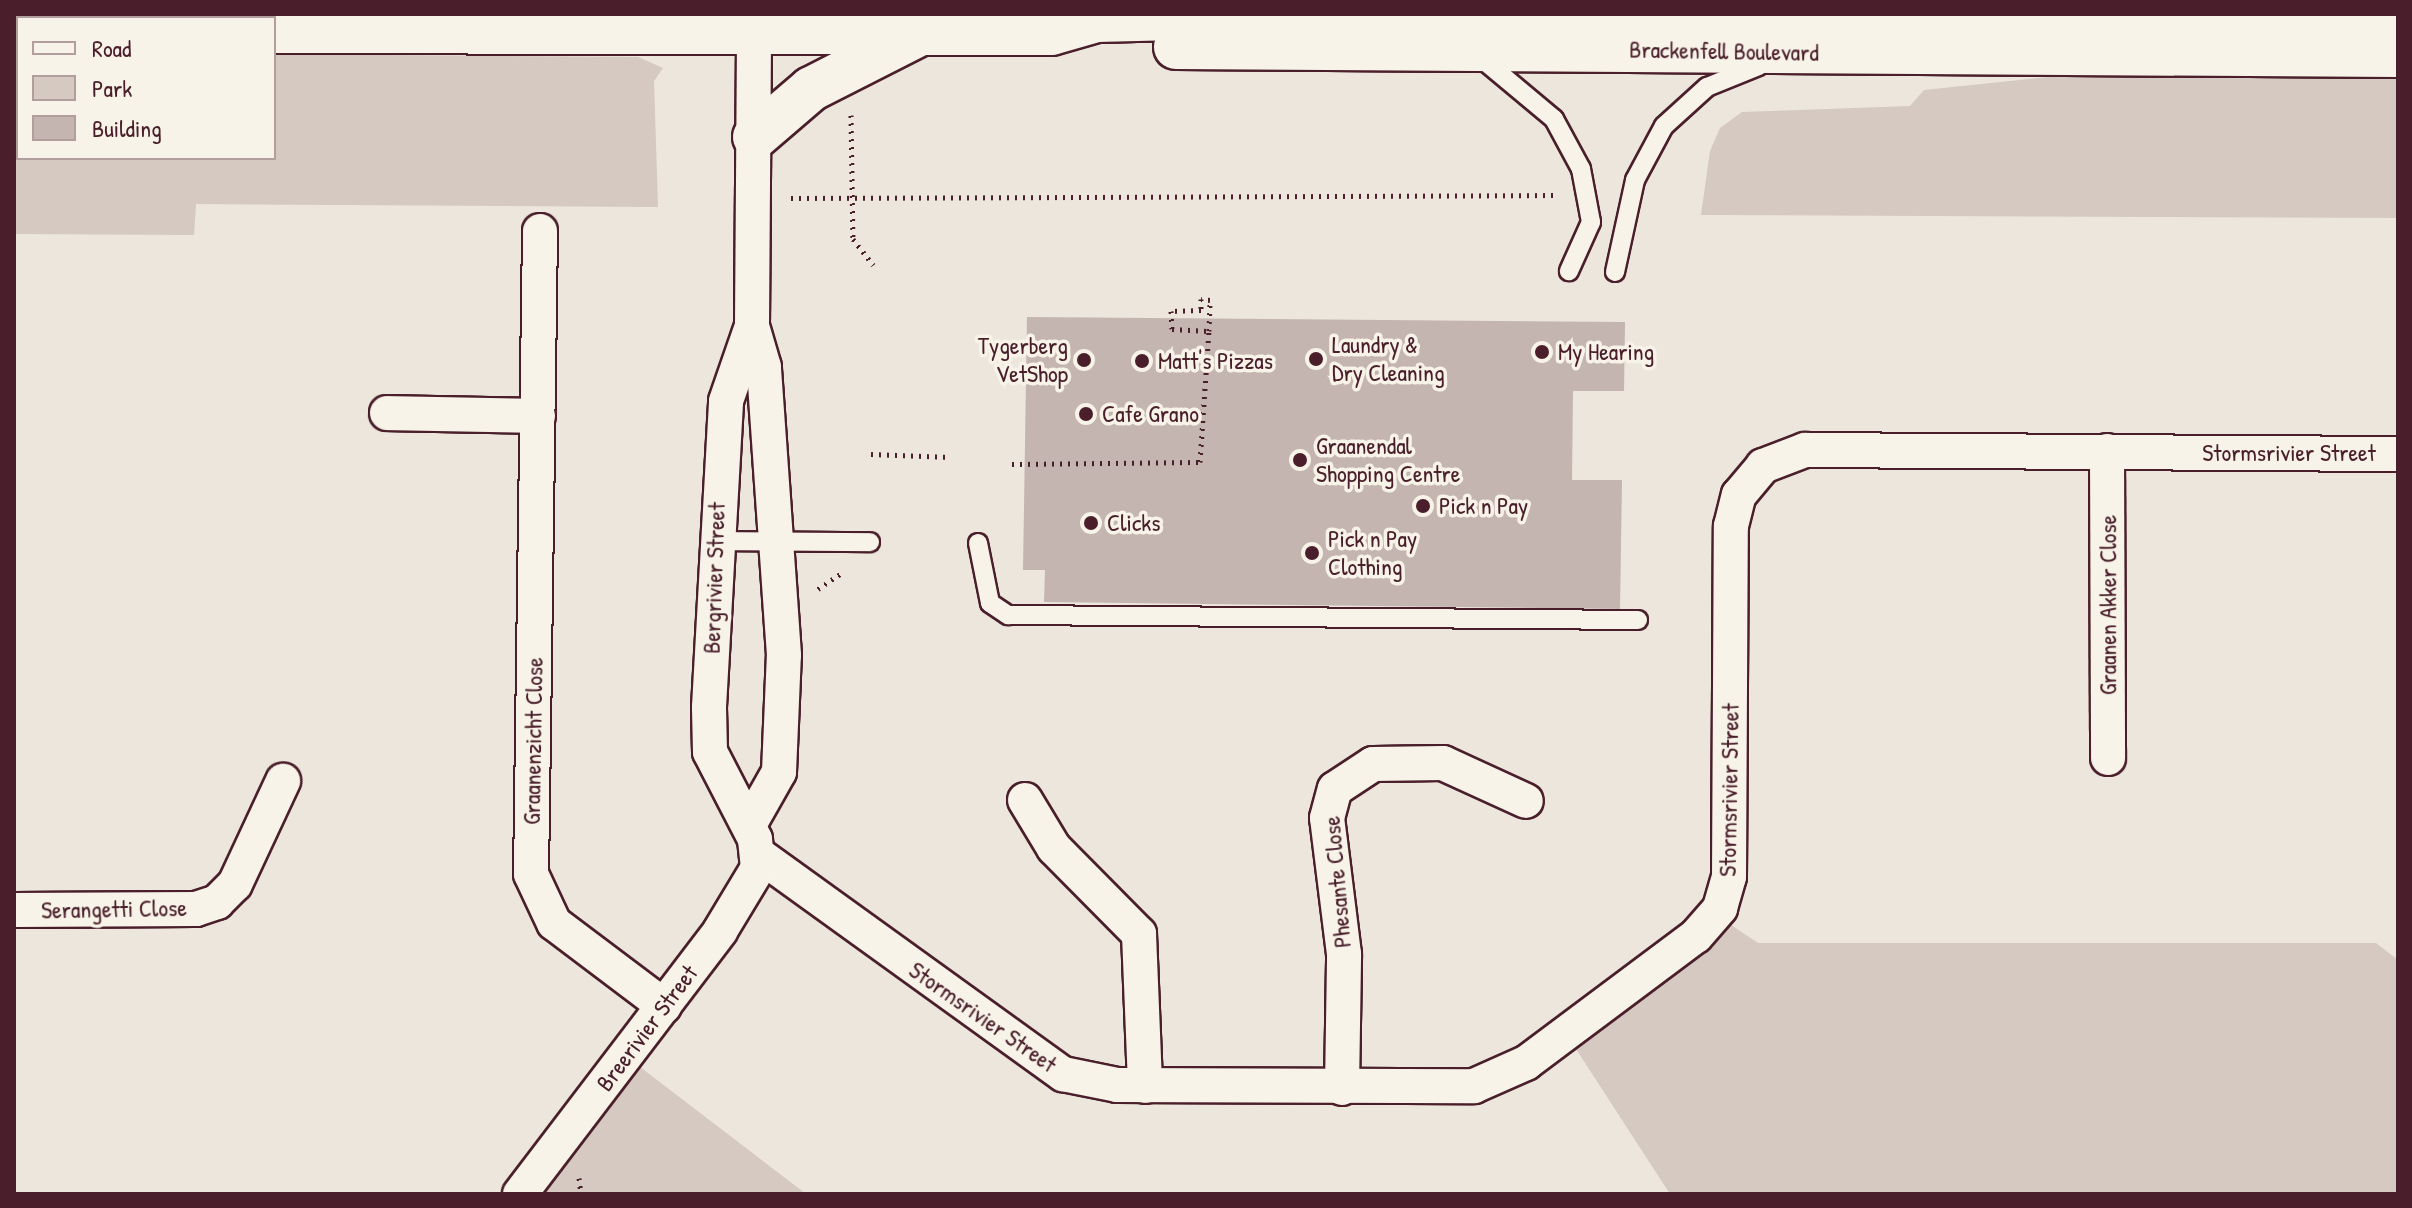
<!DOCTYPE html>
<style>
body{margin:0}
#map{position:relative;width:2412px;height:1208px;overflow:hidden;background:#ece6dd;font-family:"Patrick Hand",sans-serif}
div>[style]{position:absolute}
.green>*{inset:0;background:#d5c9c2}
.building>*{inset:0;background:#c4b5b0}
.path>*{height:5px;margin-top:-2.5px;transform-origin:0;background:repeating-linear-gradient(90deg,#4a1f2b 0 2px,transparent 0 8px)}
.roads{filter:drop-shadow(2px 0 #4a1f2b) drop-shadow(-2px 0 #4a1f2b) drop-shadow(0 2px #4a1f2b) drop-shadow(0 -2px #4a1f2b)}
.service>*{height:18px;margin:-9px;padding:0 9px;transform-origin:9px;border-radius:9px;background:#f7f3e8}
.minor>*{height:34px;margin:-17px;padding:0 17px;transform-origin:17px;border-radius:17px;background:#f7f3e8}
.tertiary>*{height:44px;margin:-22px;padding:0 22px;transform-origin:22px;border-radius:22px;background:#f7f3e8}
.dots>*{width:22px;height:22px;translate:-50% -50%;box-sizing:border-box;border:4px solid #f7f3e8;border-radius:50%}
span{translate:-50% -50%;white-space:nowrap;text-align:center;line-height:1.15;-webkit-text-stroke:7px #f7f3e8;paint-order:stroke}
.street-label{font-size:24px;color:#4a1f2b}
.poi-label{font-size:24px;color:#4a1f2b}
.left{translate:0 -50%;text-align:left}
.right{translate:-100% -50%;text-align:right}
.frame{position:absolute;inset:0;border:16px solid #4a1f2b;pointer-events:none}
.legend{position:absolute;left:16px;top:16px;width:260px;height:144px;box-sizing:border-box;background:#f7f3e8;border:2px solid #b29e9c;margin:0;padding:10px 14px;list-style:none;font-size:24px;color:#4a1f2b}
.legend li{display:flex;align-items:center;gap:16px;height:40px}
.legend b{width:40px;border:2px solid #b29e9c}
</style>
<div id="map">
<div class="green">
<i style="clip-path:polygon(14px 53px,18px 158px,274px 158px,274px 54px,638px 57px,663px 68px,654px 81px,658px 207px,196px 204px,194px 235px,14px 234px)"></i>
<i style="clip-path:polygon(2106px 71px,2398px 71px,2398px 218px,1701px 215px,1710px 151px,1720px 128px,1742px 112px,1910px 106px,1924px 90px)"></i>
<i style="clip-path:polygon(1731px 925px,1758px 943px,2376px 943px,2398px 960px,2398px 1194px,1670px 1194px,1576px 1049px,1713px 947px)"></i>
<i style="clip-path:polygon(640px 1067px,806px 1194px,544px 1194px)"></i>
</div>
<div class="building">
<i style="clip-path:polygon(1027px 317px,1625px 322px,1624px 391px,1573px 391px,1572px 480px,1622px 480px,1620px 609px,1044px 602px,1045px 570px,1023px 570px)"></i>
</div>
<div class="path">
<i style="left:851px;top:115px;width:124px;rotate:89.1deg"></i>
<i style="left:853px;top:239px;width:33px;rotate:52deg"></i>
<i style="left:791px;top:198px;width:764px;rotate:-0.22deg"></i>
<i style="left:871px;top:454px;width:79px;rotate:2.2deg"></i>
<i style="left:1012px;top:464px;width:188px;rotate:-0.6deg"></i>
<i style="left:1200px;top:462px;width:131px;rotate:-86.1deg"></i>
<i style="left:1209px;top:331px;width:31px;rotate:-88deg"></i>
<i style="left:1210px;top:300px;width:9px;rotate:-174deg"></i>
<i style="left:1201px;top:299px;width:11px;rotate:90deg"></i>
<i style="left:1201px;top:310px;width:30px;rotate:178deg"></i>
<i style="left:1171px;top:311px;width:18px;rotate:87deg"></i>
<i style="left:1172px;top:329px;width:37px;rotate:3deg"></i>
<i style="left:818px;top:589px;width:30px;rotate:-34deg"></i>
<i style="left:579px;top:1178px;width:16px;rotate:83deg"></i>
</div>
<div class="roads">
<div class="service">
<i style="left:1481px;top:58px;width:95px;rotate:39.9deg"></i>
<i style="left:1554px;top:119px;width:57px;rotate:61.6deg"></i>
<i style="left:1581px;top:169px;width:54px;rotate:79.3deg"></i>
<i style="left:1591px;top:222px;width:54px;rotate:114.2deg"></i>
<i style="left:1615px;top:272px;width:94px;rotate:-77.7deg"></i>
<i style="left:1635px;top:180px;width:61px;rotate:-61.8deg"></i>
<i style="left:1664px;top:126px;width:58px;rotate:-42.2deg"></i>
<i style="left:1707px;top:87px;width:56px;rotate:-22deg"></i>
<i style="left:716px;top:541px;width:154px;rotate:0.4deg"></i>
<i style="left:978px;top:543px;width:61px;rotate:78.7deg"></i>
<i style="left:990px;top:603px;width:22px;rotate:34deg"></i>
<i style="left:1008px;top:615px;width:630px;rotate:0.45deg"></i>
</div>
<div class="minor">
<i style="left:540px;top:231px;width:643px;rotate:90.8deg"></i>
<i style="left:531px;top:874px;width:54px;rotate:64.9deg"></i>
<i style="left:554px;top:923px;width:138px;rotate:37deg"></i>
<i style="left:387px;top:413px;width:151px;rotate:1.1deg"></i>
<i style="left:2107px;top:451px;width:307px;rotate:89.8deg"></i>
<i style="left:1025px;top:800px;width:56px;rotate:58.9deg"></i>
<i style="left:1054px;top:848px;width:121px;rotate:45.3deg"></i>
<i style="left:1139px;top:934px;width:152px;rotate:87.7deg"></i>
<i style="left:749px;top:825px;width:61px;rotate:-60.5deg"></i>
<i style="left:779px;top:772px;width:117px;rotate:-87.6deg"></i>
<i style="left:784px;top:655px;width:289px;rotate:-94deg"></i>
<i style="left:764px;top:367px;width:43px;rotate:-106.3deg"></i>
<i style="left:752px;top:326px;width:312px;rotate:-89.6deg"></i>
<i style="left:759px;top:855px;width:375px;rotate:35.8deg"></i>
<i style="left:1063px;top:1074px;width:55px;rotate:11.5deg"></i>
<i style="left:1117px;top:1085px;width:357px;rotate:0.2deg"></i>
<i style="left:1474px;top:1086px;width:57px;rotate:-23.9deg"></i>
<i style="left:1526px;top:1063px;width:212px;rotate:-36.8deg"></i>
<i style="left:1696px;top:936px;width:37px;rotate:-49deg"></i>
<i style="left:1720px;top:908px;width:32px;rotate:-74deg"></i>
<i style="left:1729px;top:877px;width:351px;rotate:-89.7deg"></i>
<i style="left:1731px;top:526px;width:32px;rotate:-76deg"></i>
<i style="left:1739px;top:495px;width:38px;rotate:-50deg"></i>
<i style="left:1763px;top:466px;width:45px;rotate:-20.9deg"></i>
<i style="left:1805px;top:450px;width:593px;rotate:0.39deg"></i>
<i style="left:14px;top:910px;width:182px;rotate:-0.3deg"></i>
<i style="left:196px;top:909px;width:22px;rotate:-18deg"></i>
<i style="left:217px;top:902px;width:25px;rotate:-45deg"></i>
<i style="left:235px;top:884px;width:114px;rotate:-65deg"></i>
<i style="left:1342px;top:1088px;width:134px;rotate:-89.1deg"></i>
<i style="left:1344px;top:954px;width:137px;rotate:-97.1deg"></i>
<i style="left:1327px;top:818px;width:30px;rotate:-75deg"></i>
<i style="left:1335px;top:789px;width:45px;rotate:-33.3deg"></i>
<i style="left:1373px;top:764px;width:70px;rotate:-0.8deg"></i>
<i style="left:1443px;top:763px;width:91px;rotate:24.6deg"></i>
<i style="left:520px;top:1194px;width:330px;rotate:-52.7deg"></i>
<i style="left:720px;top:931px;width:74px;rotate:-58.9deg"></i>
<i style="left:758px;top:868px;width:29px;rotate:-96deg"></i>
<i style="left:755px;top:839px;width:98px;rotate:-117.3deg"></i>
<i style="left:710px;top:752px;width:45px;rotate:-91.3deg"></i>
<i style="left:709px;top:707px;width:306px;rotate:-86.8deg"></i>
<i style="left:726px;top:401px;width:79px;rotate:-70.9deg"></i>
</div>
<div class="tertiary">
<i style="left:14px;top:29px;width:4px"></i>
<i style="left:274px;top:31px;width:777px;rotate:0.15deg"></i>
<i style="left:1051px;top:33px;width:48px;rotate:-15.8deg"></i>
<i style="left:1097px;top:20px;width:160px;rotate:-1.4deg"></i>
<i style="left:1257px;top:16px;width:1141px;rotate:0.1deg"></i>
<i style="left:1176px;top:47px;width:1222px;rotate:0.38deg"></i>
<i style="left:755px;top:137px;width:74px;rotate:-40.6deg"></i>
<i style="left:811px;top:89px;width:117px;rotate:-27deg"></i>
</div>
</div>
<div class="dots">
<i style="left:1542px;top:352px;background:#4a1f2b"></i>
<i style="left:1316px;top:359px;background:#4a1f2b"></i>
<i style="left:1084px;top:360px;background:#4a1f2b"></i>
<i style="left:1142px;top:361px;background:#4a1f2b"></i>
<i style="left:1086px;top:414px;background:#4a1f2b"></i>
<i style="left:1300px;top:460px;background:#4a1f2b"></i>
<i style="left:1423px;top:506px;background:#4a1f2b"></i>
<i style="left:1091px;top:523px;background:#4a1f2b"></i>
<i style="left:1312px;top:553px;background:#4a1f2b"></i>
</div>
<div class="street-label">
<span style="left:1724px;top:51px;rotate:1deg">Brackenfell Boulevard</span>
<span style="left:2289px;top:453px">Stormsrivier Street</span>
<span style="left:714px;top:578px;rotate:-88deg">Bergrivier Street</span>
<span style="left:2108px;top:605px;rotate:-90deg">Graanen Akker Close</span>
<span style="left:533px;top:741px;rotate:-89deg">Graanenzicht Close</span>
<span style="left:1729px;top:790px;rotate:-89deg">Stormsrivier Street</span>
<span style="left:1337px;top:882px;rotate:-95deg">Phesante Close</span>
<span style="left:114px;top:909px;rotate:-1deg">Serangetti Close</span>
<span style="left:983px;top:1017px;rotate:35deg">Stormsrivier Street</span>
<span style="left:647px;top:1028px;rotate:-53deg">Breerivier Street</span>
</div>
<div class="poi-label">
<span class="left" style="left:1332px;top:359px">Laundry &amp;<br>Dry Cleaning</span>
<span class="right" style="left:1068px;top:360px">Tygerberg<br>VetShop</span>
<span class="left" style="left:1558px;top:352px">My Hearing</span>
<span class="left" style="left:1158px;top:361px">Matt's Pizzas</span>
<span class="left" style="left:1102px;top:414px">Cafe Grano</span>
<span class="left" style="left:1316px;top:460px">Graanendal<br>Shopping Centre</span>
<span class="left" style="left:1439px;top:506px">Pick n Pay</span>
<span class="left" style="left:1107px;top:523px">Clicks</span>
<span class="left" style="left:1328px;top:553px">Pick n Pay<br>Clothing</span>
</div>
<div class="frame"></div>
<ul class="legend">
<li><b style="height:10px;background:#f7f3e8"></b>Road</li>
<li><b style="height:22px;background:#d5c9c2"></b>Park</li>
<li><b style="height:22px;background:#c4b5b0"></b>Building</li>
</ul>
</div>
